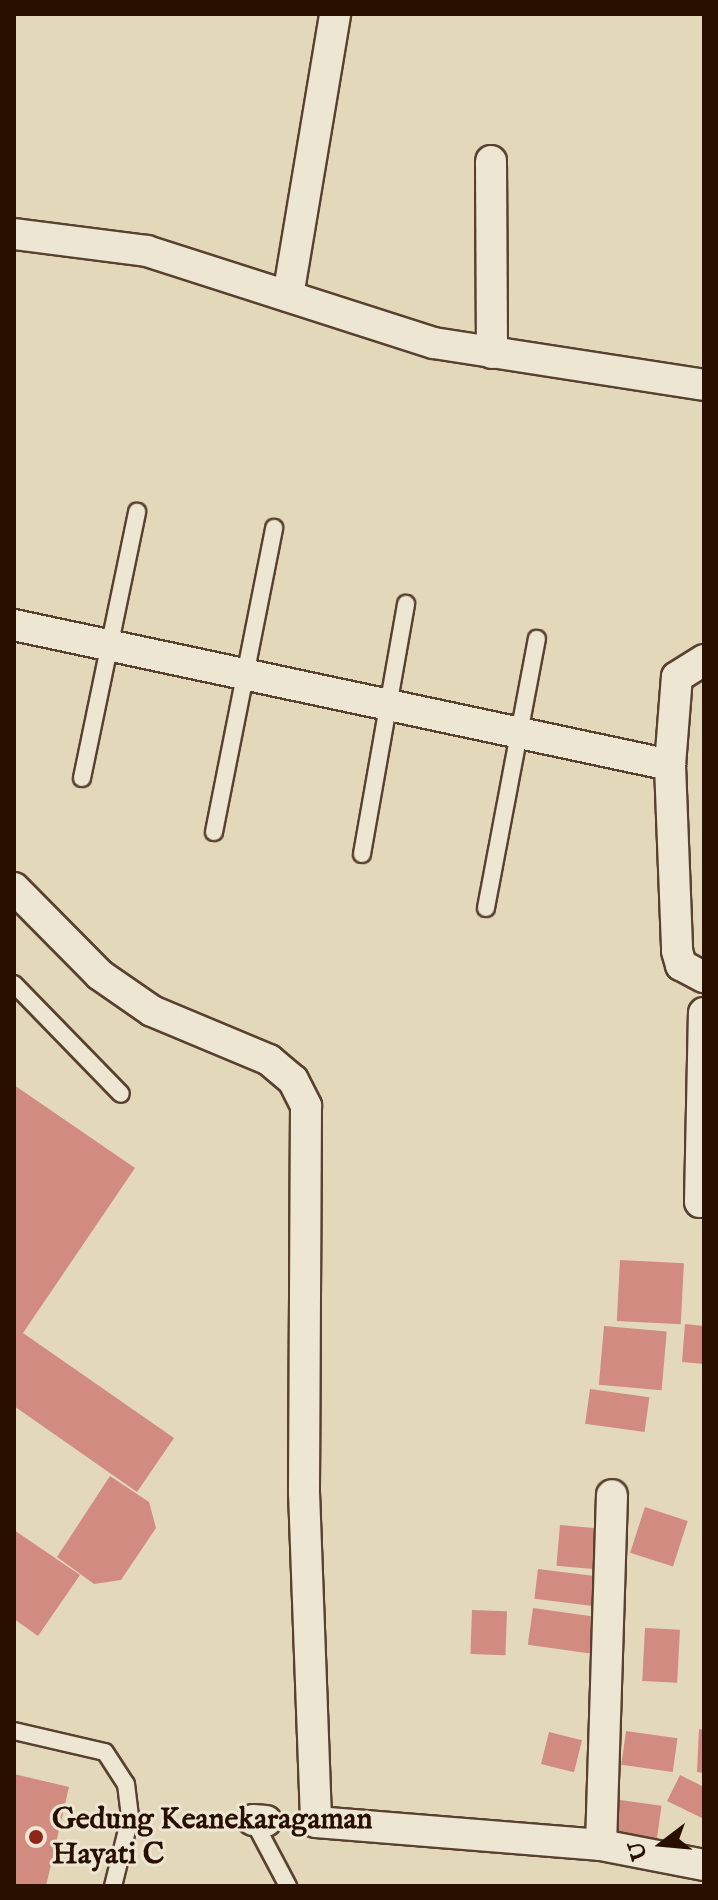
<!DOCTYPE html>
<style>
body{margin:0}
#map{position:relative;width:718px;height:1900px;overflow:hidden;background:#e4d8bb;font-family:"IM FELL English",serif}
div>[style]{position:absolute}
.building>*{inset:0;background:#d18b7f;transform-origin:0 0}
.roads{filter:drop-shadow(2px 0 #58412f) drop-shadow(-2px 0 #58412f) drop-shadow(0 2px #58412f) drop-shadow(0 -2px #58412f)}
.service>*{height:16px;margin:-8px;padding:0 8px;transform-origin:8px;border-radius:8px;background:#ede6d3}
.minor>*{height:30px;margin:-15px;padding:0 15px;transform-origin:15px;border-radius:15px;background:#ede6d3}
.dots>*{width:22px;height:22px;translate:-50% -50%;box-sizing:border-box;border:4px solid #ede6d3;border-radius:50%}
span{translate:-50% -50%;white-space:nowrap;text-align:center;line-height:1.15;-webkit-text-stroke:6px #ede6d3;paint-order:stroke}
.poi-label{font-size:30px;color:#290f00;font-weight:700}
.left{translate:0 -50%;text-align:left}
.frame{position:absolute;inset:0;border:16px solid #290f00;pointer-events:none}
.north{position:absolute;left:622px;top:1804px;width:80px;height:80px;-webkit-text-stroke:6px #ede6d3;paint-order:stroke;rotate:254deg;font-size:22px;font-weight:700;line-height:32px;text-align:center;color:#290f00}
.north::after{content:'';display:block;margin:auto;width:28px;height:36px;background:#290f00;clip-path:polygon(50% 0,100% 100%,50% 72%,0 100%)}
</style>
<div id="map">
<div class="building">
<i style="clip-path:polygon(14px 1085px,135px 1168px,23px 1333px,174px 1438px,137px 1492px,14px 1406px)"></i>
<i style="left:620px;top:1260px;width:64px;height:61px;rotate:3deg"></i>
<i style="clip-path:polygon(685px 1324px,704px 1326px,704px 1364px,682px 1362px)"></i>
<i style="left:604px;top:1326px;width:63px;height:59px;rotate:5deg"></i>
<i style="left:590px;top:1389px;width:60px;height:35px;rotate:8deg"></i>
<i style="clip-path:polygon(110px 1476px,149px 1502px,156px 1528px,121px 1580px,94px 1584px,57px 1557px)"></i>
<i style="left:645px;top:1507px;width:45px;height:48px;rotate:18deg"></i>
<i style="left:560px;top:1525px;width:45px;height:41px;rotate:5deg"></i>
<i style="clip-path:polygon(14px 1530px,80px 1575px,38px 1636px,14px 1619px)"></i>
<i style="left:538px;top:1569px;width:63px;height:30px;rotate:7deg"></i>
<i style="left:533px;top:1608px;width:63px;height:37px;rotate:8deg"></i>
<i style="left:472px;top:1610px;width:35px;height:44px;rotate:2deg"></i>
<i style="left:645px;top:1628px;width:35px;height:53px;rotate:3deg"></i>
<i style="clip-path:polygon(699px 1729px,704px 1730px,704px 1773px,697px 1772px)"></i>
<i style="left:626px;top:1731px;width:52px;height:34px;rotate:8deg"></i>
<i style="left:549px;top:1732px;width:34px;height:33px;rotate:14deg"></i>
<i style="clip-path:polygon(14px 1774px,69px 1787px,46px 1886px,14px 1886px)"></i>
<i style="clip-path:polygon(680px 1775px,704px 1787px,704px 1819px,667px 1801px)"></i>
<i style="left:613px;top:1799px;width:49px;height:36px;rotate:8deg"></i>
</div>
<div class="roads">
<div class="service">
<i style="left:82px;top:778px;width:272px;rotate:-78.3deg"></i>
<i style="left:214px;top:832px;width:310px;rotate:-78.8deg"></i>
<i style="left:362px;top:854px;width:254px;rotate:-80deg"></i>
<i style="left:486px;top:908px;width:274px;rotate:-79.3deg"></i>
<i style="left:14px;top:984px;width:153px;rotate:45.8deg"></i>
<i style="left:14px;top:1731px;width:93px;rotate:13deg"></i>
<i style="left:105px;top:1752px;width:38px;rotate:57deg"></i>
<i style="left:126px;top:1784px;width:34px;rotate:83deg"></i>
<i style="left:130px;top:1818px;width:70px;rotate:104deg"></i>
<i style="left:253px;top:1820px;width:75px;rotate:62.1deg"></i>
</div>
<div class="minor">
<i style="left:491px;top:161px;width:192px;rotate:89.7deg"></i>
<i style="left:14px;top:234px;width:134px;rotate:7.3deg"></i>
<i style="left:147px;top:251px;width:301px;rotate:17.8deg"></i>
<i style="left:434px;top:343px;width:273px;rotate:8.8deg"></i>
<i style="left:288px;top:296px;width:286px;rotate:-80.5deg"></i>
<i style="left:14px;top:625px;width:671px;rotate:12.05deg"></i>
<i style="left:670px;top:765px;width:186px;rotate:87.8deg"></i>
<i style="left:677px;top:951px;width:15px;rotate:74deg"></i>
<i style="left:681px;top:965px;width:26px;rotate:28deg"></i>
<i style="left:670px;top:765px;width:88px;rotate:-85.5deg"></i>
<i style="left:677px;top:677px;width:32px;rotate:-32deg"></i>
<i style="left:14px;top:888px;width:122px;rotate:45.3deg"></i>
<i style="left:100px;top:975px;width:63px;rotate:34.7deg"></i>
<i style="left:152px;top:1011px;width:127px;rotate:22.7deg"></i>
<i style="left:269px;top:1060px;width:31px;rotate:40deg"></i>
<i style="left:293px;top:1080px;width:29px;rotate:63deg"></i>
<i style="left:306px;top:1106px;width:386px;rotate:90.3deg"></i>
<i style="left:304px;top:1492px;width:330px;rotate:87.9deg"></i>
<i style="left:316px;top:1822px;width:286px;rotate:4.6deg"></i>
<i style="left:601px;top:1845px;width:105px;rotate:11deg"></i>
<i style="left:700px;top:1202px;width:189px;rotate:-88.8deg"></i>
<i style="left:253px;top:1820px;width:13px;rotate:4deg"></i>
<i style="left:601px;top:1845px;width:350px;rotate:-88.2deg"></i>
</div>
</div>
<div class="dots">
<i style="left:36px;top:1837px;background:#8f2418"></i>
</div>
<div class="poi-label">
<span class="left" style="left:52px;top:1837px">Gedung Keanekaragaman<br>Hayati C</span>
</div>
<div class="frame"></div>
<div class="north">U</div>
</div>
